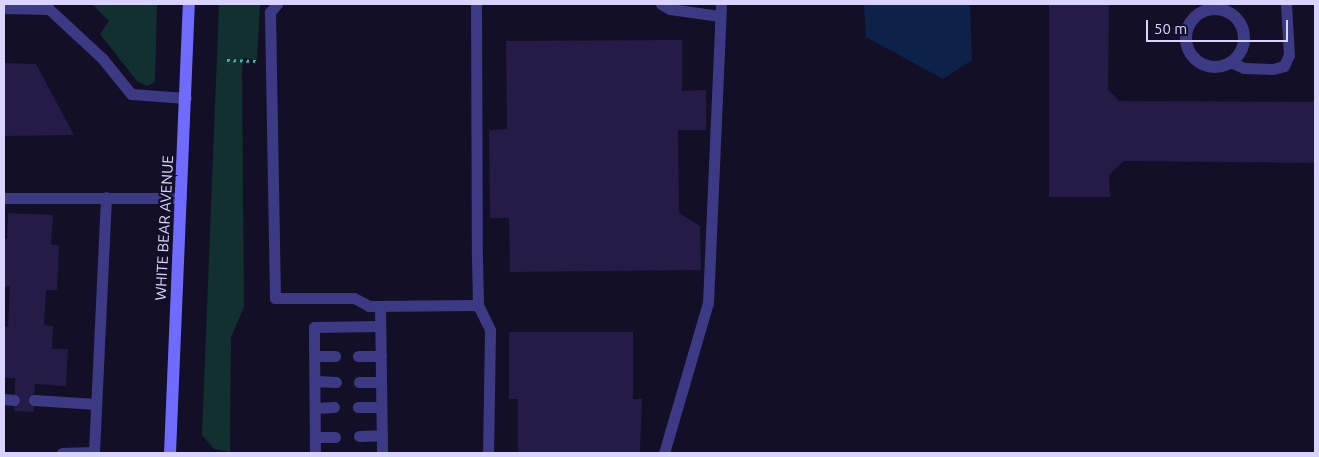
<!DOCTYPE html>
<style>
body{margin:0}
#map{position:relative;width:1319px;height:457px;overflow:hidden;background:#130f26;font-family:Ubuntu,sans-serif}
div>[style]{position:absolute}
.green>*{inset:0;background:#12302f}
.water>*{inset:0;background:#0c2248}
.building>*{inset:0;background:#241b47}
.path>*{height:3px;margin-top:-1.5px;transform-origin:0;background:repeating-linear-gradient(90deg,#2fb8b0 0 2.5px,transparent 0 6.5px)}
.lane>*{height:11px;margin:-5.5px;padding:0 5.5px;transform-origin:5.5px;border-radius:5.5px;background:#3d3a85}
.street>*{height:12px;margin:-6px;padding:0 6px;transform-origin:6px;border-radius:6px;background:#3d3a85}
.street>.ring{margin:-6px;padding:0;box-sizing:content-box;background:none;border:12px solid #3d3a85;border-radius:50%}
.secondary>*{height:12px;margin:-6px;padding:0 6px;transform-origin:6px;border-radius:6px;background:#6f6bff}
span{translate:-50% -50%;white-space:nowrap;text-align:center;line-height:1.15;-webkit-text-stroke:4.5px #130f26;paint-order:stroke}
.street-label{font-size:15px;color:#d9d4ff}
.frame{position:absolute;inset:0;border:5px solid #d9d4ff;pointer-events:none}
.scale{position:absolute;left:1146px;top:20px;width:142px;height:22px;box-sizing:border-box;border:2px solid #d9d4ff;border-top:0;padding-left:6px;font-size:15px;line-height:18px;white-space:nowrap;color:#d9d4ff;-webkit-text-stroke:4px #130f26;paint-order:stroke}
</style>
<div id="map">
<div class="green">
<i style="clip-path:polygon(92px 4px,157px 4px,155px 82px,147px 86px,137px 81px,100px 34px,109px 21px)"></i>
<i style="clip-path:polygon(219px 4px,260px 4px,257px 60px,244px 58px,242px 66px,244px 307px,231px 337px,230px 452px,214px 449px,202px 435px)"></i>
</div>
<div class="water">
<i style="clip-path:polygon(864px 4px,970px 4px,972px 60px,943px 79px,866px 37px)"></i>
</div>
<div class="building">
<i style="clip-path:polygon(1049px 4px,1109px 4px,1108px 89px,1119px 101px,1312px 102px,1315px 99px,1315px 163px,1124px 161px,1109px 175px,1110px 197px,1049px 197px)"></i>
<i style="clip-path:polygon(682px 40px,682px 91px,706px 90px,706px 130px,678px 130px,679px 213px,700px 226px,701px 270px,510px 272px,509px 218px,490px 218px,489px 130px,507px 129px,506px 41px)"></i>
<i style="clip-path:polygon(4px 63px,36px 64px,74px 135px,4px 136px)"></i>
<i style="clip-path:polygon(8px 213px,53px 215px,51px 245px,59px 245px,57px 290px,46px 290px,44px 325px,53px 326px,52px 349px,68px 349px,66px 386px,35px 384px,34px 412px,14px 411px,15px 378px,4px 378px,4px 326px,8px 327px,10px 286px,4px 286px,4px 239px,7px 239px)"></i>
<i style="clip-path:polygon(509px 332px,633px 332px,633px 399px,642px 399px,640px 453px,518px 453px,518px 399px,509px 399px)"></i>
</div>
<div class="path">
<i style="left:227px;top:60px;width:29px;rotate:2deg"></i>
</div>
<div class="lane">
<i style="left:277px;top:4px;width:11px;rotate:131deg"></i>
<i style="left:270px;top:12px;width:286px;rotate:89deg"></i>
<i style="left:275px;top:298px;width:79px"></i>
<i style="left:354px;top:298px;width:17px;rotate:28deg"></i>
<i style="left:369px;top:306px;width:109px;rotate:-0.5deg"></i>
<i style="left:476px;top:4px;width:254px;rotate:89.8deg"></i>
<i style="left:477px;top:258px;width:47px;rotate:88.8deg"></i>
<i style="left:478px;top:305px;width:28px;rotate:64deg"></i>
<i style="left:490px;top:330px;width:123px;rotate:90.9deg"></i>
<i style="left:661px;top:4px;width:10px;rotate:29deg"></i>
<i style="left:670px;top:9px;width:50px;rotate:8deg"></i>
<i style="left:4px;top:8px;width:45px;rotate:1.3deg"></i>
<i style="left:49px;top:9px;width:72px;rotate:42.8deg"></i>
<i style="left:102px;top:58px;width:46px;rotate:51.1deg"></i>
<i style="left:131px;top:94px;width:55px;rotate:4.2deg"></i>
<i style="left:1230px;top:62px;width:15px;rotate:23deg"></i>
<i style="left:1244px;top:68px;width:29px;rotate:2deg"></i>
<i style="left:1273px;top:69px;width:11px;rotate:-15deg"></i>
<i style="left:1284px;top:66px;width:12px;rotate:-66deg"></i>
<i style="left:1289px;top:55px;width:51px;rotate:-93.4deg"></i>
<i style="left:4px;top:198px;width:177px"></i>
<i style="left:380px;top:306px;width:147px;rotate:89.2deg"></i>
<i style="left:315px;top:356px;width:20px"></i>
<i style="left:358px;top:356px;width:23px"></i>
<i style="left:315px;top:381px;width:21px;rotate:3deg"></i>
<i style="left:359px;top:382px;width:22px"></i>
<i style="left:4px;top:399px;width:10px;rotate:6deg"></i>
<i style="left:34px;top:400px;width:62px;rotate:3.7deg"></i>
<i style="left:358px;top:407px;width:23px"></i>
<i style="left:315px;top:408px;width:19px;rotate:-3deg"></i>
<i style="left:359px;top:436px;width:23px;rotate:-2deg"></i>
<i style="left:315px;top:437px;width:20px"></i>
<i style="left:62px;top:453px;width:32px;rotate:-2deg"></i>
<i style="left:94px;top:452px;width:255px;rotate:-87.3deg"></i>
<i style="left:315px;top:453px;width:126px;rotate:-90.5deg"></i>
<i style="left:314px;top:327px;width:66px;rotate:-0.9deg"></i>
<i style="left:664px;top:453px;width:156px;rotate:-73.7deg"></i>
<i style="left:708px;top:303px;width:299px;rotate:-87.5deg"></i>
</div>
<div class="street">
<i class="ring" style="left:1186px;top:9px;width:46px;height:46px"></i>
</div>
<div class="secondary">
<i style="left:170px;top:453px;width:449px;rotate:-87.6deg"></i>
</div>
<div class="street-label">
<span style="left:164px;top:228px;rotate:-87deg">WHITE BEAR AVENUE</span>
</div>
<div class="frame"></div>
<div class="scale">50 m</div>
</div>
